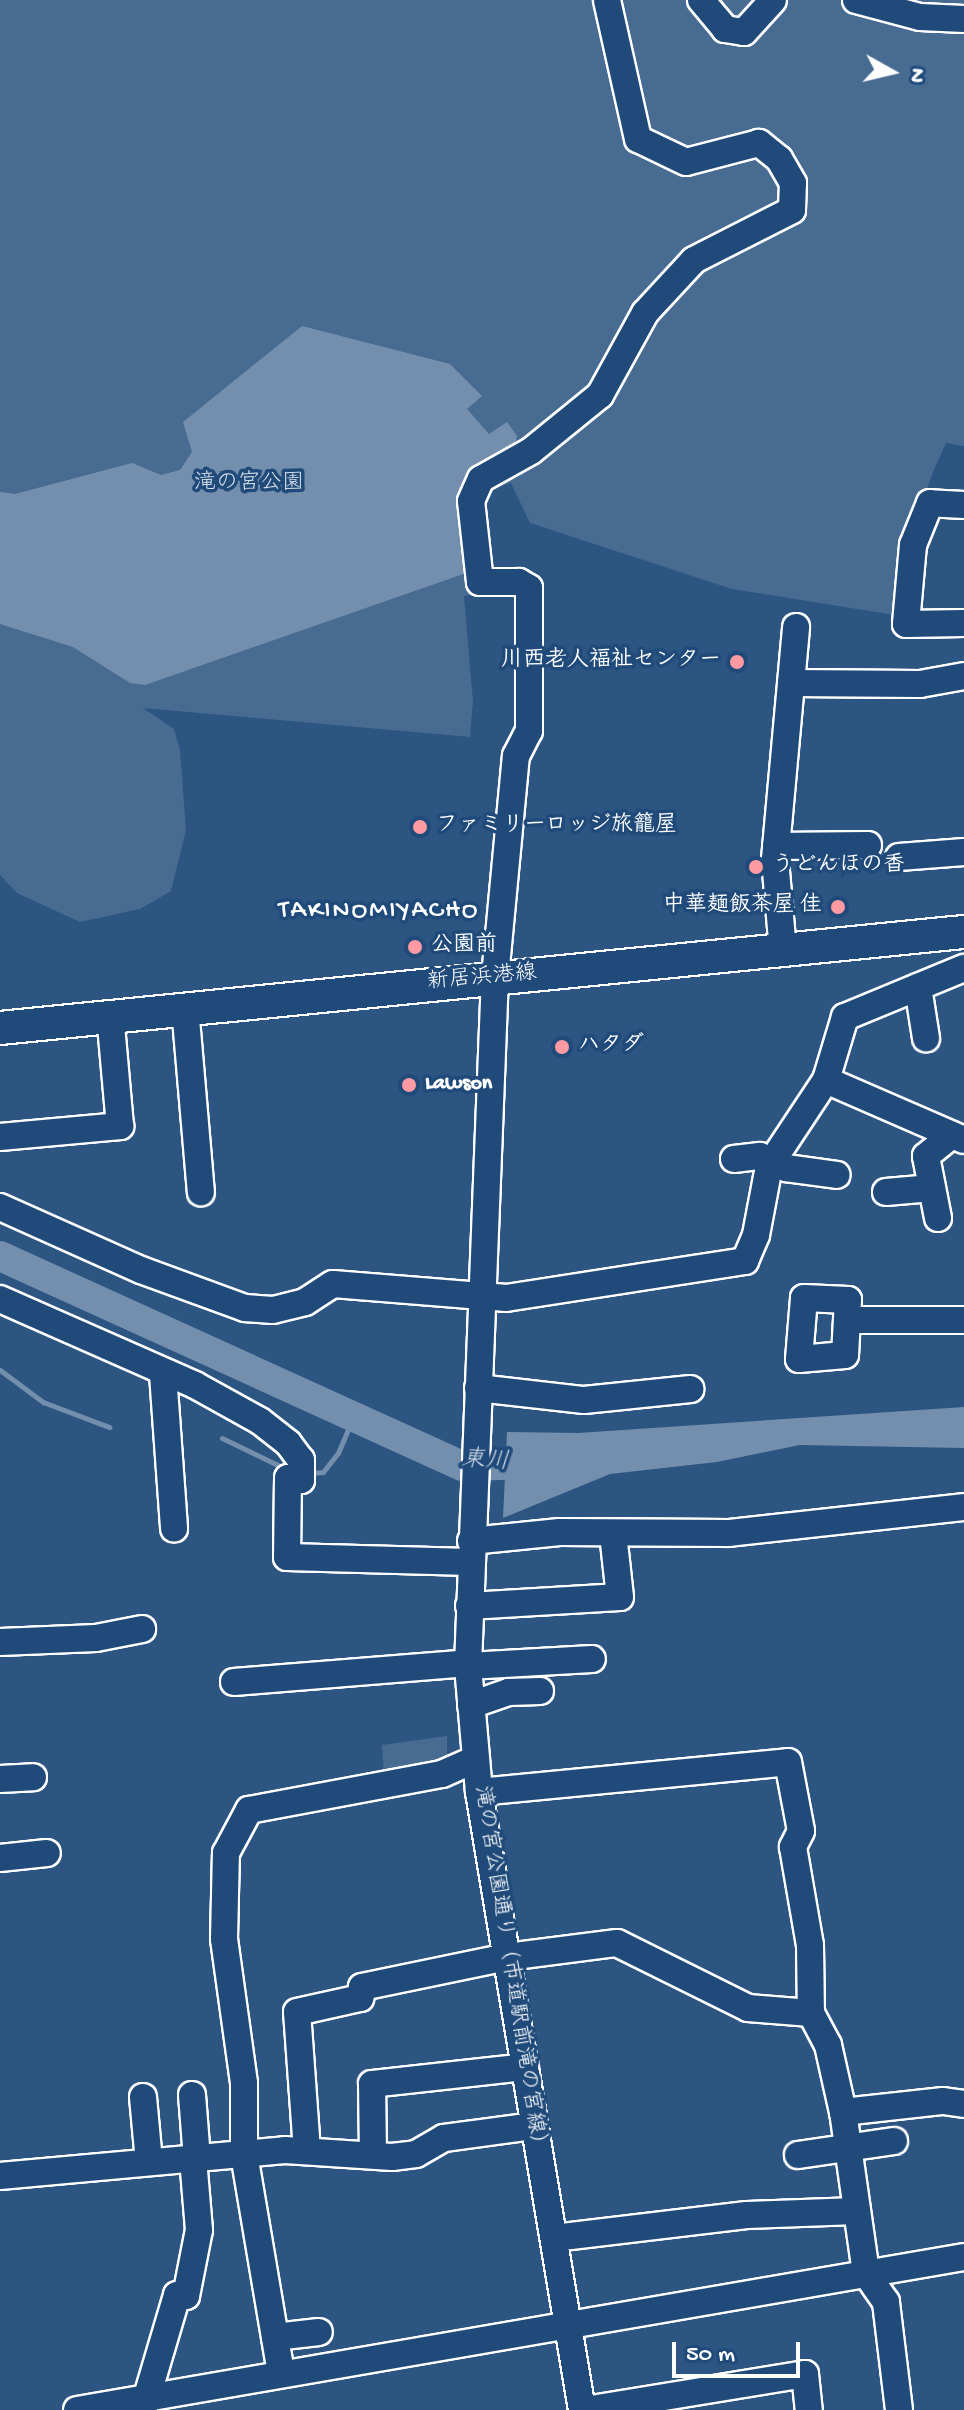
<!DOCTYPE html>
<meta charset="utf-8">
<style>
body{margin:0}
#map{position:relative;width:964px;height:2410px;overflow:hidden;background:#2c5582;font-family:"Gochi Hand","Klee One",sans-serif}
div>[style]{position:absolute}
.green>*{inset:0;background:#486b92}
.water>*{inset:0;background:#748fad}
.stream>*{height:5px;margin:-2.5px;padding:0 2.5px;transform-origin:2.5px;border-radius:2.5px;background:#748fad}
.river>*{height:30px;margin:-15px;padding:0 15px;transform-origin:15px;border-radius:15px;background:#748fad}
.roads{filter:drop-shadow(2px 0 #fff) drop-shadow(-2px 0 #fff) drop-shadow(0 2px #fff) drop-shadow(0 -2px #fff)}
.minor>*{height:26px;margin:-13px;padding:0 13px;transform-origin:13px;border-radius:13px;background:#1f4a7a}
.major>*{height:32px;margin:-16px;padding:0 16px;transform-origin:16px;border-radius:16px;background:#1f4a7a}
.dots>*{width:22px;height:22px;translate:-50% -50%;box-sizing:border-box;border:4px solid #1f4a7a;border-radius:50%}
span{translate:-50% -50%;white-space:nowrap;text-align:center;line-height:1.15;-webkit-text-stroke:7px #1f4a7a;paint-order:stroke}
.park-label{font-size:22px;color:#dae1e9}
.poi-label{font-size:22px;color:#fff;font-weight:700}
.right{translate:-100% -50%;text-align:right}
.left{translate:0 -50%;text-align:left}
.street-label{font-size:22px;color:#fff}
.water-label{font-size:24px;color:#d5dde6;font-style:italic}
.quarter-label{font-size:26px;color:#fff;letter-spacing:2px}
.north{position:absolute;left:852px;top:32px;width:80px;height:80px;-webkit-text-stroke:6px #1f4a7a;paint-order:stroke;rotate:98deg;font-size:22px;font-weight:700;line-height:32px;text-align:center;color:#fff}
.north::after{content:'';display:block;margin:auto;width:28px;height:36px;background:#fff;clip-path:polygon(50% 0,100% 100%,50% 72%,0 100%)}
.scale{position:absolute;left:672px;top:2342px;width:128px;height:36px;box-sizing:border-box;border:4px solid #fff;border-top:0;padding-left:10px;font-size:24px;line-height:28px;white-space:nowrap;color:#fff;-webkit-text-stroke:6px #1f4a7a;paint-order:stroke}
</style>
<div id="map">
<div class="green">
<i style="clip-path:polygon(0 0,964px 0,964px 446px,946px 443px,933px 472px,904px 553px,901px 616px,732px 589px,530px 523px,511px 483px,484px 492px,483px 593px,464px 596px,473px 701px,470px 737px,143px 708px,174px 729px,180px 750px,186px 830px,171px 891px,140px 909px,80px 922px,17px 893px,0 875px)"></i>
<i style="clip-path:polygon(447px 1736px,447px 1761px,384px 1776px,382px 1745px)"></i>
</div>
<div class="water">
<i style="clip-path:polygon(302px 326px,450px 364px,482px 396px,467px 409px,489px 434px,507px 422px,517px 436px,515px 446px,470px 474px,460px 488px,472px 571px,145px 685px,130px 683px,73px 647px,0 624px,0 492px,15px 494px,132px 463px,161px 475px,180px 470px,192px 452px,183px 422px)"></i>
<i style="clip-path:polygon(964px 1407px,964px 1448px,800px 1445px,717px 1462px,610px 1474px,503px 1518px,507px 1432px,578px 1433px)"></i>
</div>
<div class="stream">
<i style="left:0;top:1370px;width:54px;rotate:36.7deg"></i>
<i style="left:43px;top:1402px;width:71px;rotate:20.7deg"></i>
<i style="left:222px;top:1438px;width:71px;rotate:25.8deg"></i>
<i style="left:311px;top:1473px;width:12px;rotate:-5deg"></i>
<i style="left:323px;top:1472px;width:24px;rotate:-52deg"></i>
<i style="left:338px;top:1453px;width:39px;rotate:-67deg"></i>
</div>
<div class="river">
<i style="left:0;top:1256px;width:507px;rotate:24.44deg"></i>
<i style="left:462px;top:1466px;width:82px;rotate:-1.4deg"></i>
</div>
<div class="roads">
<div class="minor">
<i style="left:701px;top:0;width:38px;rotate:50deg"></i>
<i style="left:725px;top:29px;width:19px;rotate:9deg"></i>
<i style="left:744px;top:32px;width:43px;rotate:-47.8deg"></i>
<i style="left:856px;top:0;width:66px;rotate:14.9deg"></i>
<i style="left:920px;top:17px;width:44px;rotate:2.6deg"></i>
<i style="left:964px;top:505px;width:34px;rotate:-177deg"></i>
<i style="left:930px;top:503px;width:45px;rotate:112deg"></i>
<i style="left:913px;top:545px;width:79px;rotate:95.1deg"></i>
<i style="left:906px;top:624px;width:58px;rotate:-1deg"></i>
<i style="left:791px;top:683px;width:129px;rotate:0.4deg"></i>
<i style="left:920px;top:684px;width:45px;rotate:-10.3deg"></i>
<i style="left:776px;top:846px;width:92px;rotate:-0.6deg"></i>
<i style="left:899px;top:857px;width:65px;rotate:-4.4deg"></i>
<i style="left:783px;top:951px;width:92px;rotate:-95deg"></i>
<i style="left:775px;top:859px;width:233px;rotate:-84.8deg"></i>
<i style="left:918px;top:987px;width:52px;rotate:81.1deg"></i>
<i style="left:185px;top:1007px;width:186px;rotate:85.1deg"></i>
<i style="left:826px;top:1080px;width:150px;rotate:23.5deg"></i>
<i style="left:0;top:1137px;width:121px;rotate:-5.2deg"></i>
<i style="left:120px;top:1126px;width:112px;rotate:-95.1deg"></i>
<i style="left:734px;top:1159px;width:26px;rotate:-7deg"></i>
<i style="left:760px;top:1156px;width:29px;rotate:25deg"></i>
<i style="left:786px;top:1168px;width:51px;rotate:7.8deg"></i>
<i style="left:886px;top:1192px;width:46px;rotate:-5deg"></i>
<i style="left:0;top:1207px;width:154px;rotate:24.1deg"></i>
<i style="left:141px;top:1270px;width:111px;rotate:20.1deg"></i>
<i style="left:245px;top:1308px;width:28px;rotate:4deg"></i>
<i style="left:273px;top:1310px;width:33px;rotate:-14deg"></i>
<i style="left:305px;top:1302px;width:33px;rotate:-33deg"></i>
<i style="left:333px;top:1284px;width:174px;rotate:4.6deg"></i>
<i style="left:506px;top:1298px;width:242px;rotate:-8.8deg"></i>
<i style="left:745px;top:1261px;width:28px;rotate:-67deg"></i>
<i style="left:756px;top:1235px;width:70px;rotate:-79.3deg"></i>
<i style="left:769px;top:1166px;width:103px;rotate:-56.5deg"></i>
<i style="left:826px;top:1080px;width:66px;rotate:-73.2deg"></i>
<i style="left:845px;top:1017px;width:129px;rotate:-22.4deg"></i>
<i style="left:938px;top:1218px;width:63px;rotate:-101deg"></i>
<i style="left:926px;top:1156px;width:33px;rotate:-39deg"></i>
<i style="left:804px;top:1298px;width:44px;rotate:2.6deg"></i>
<i style="left:848px;top:1300px;width:55px;rotate:93.1deg"></i>
<i style="left:845px;top:1355px;width:46px;rotate:175deg"></i>
<i style="left:799px;top:1359px;width:61px;rotate:-85.3deg"></i>
<i style="left:0;top:1299px;width:213px;rotate:23.8deg"></i>
<i style="left:195px;top:1385px;width:74px;rotate:29deg"></i>
<i style="left:260px;top:1421px;width:36px;rotate:38deg"></i>
<i style="left:288px;top:1443px;width:21px;rotate:53deg"></i>
<i style="left:301px;top:1460px;width:20px;rotate:90deg"></i>
<i style="left:301px;top:1480px;width:13px;rotate:-171deg"></i>
<i style="left:288px;top:1478px;width:79px;rotate:90.7deg"></i>
<i style="left:287px;top:1557px;width:183px;rotate:1.6deg"></i>
<i style="left:848px;top:1320px;width:116px"></i>
<i style="left:163px;top:1374px;width:155px;rotate:85.9deg"></i>
<i style="left:478px;top:1388px;width:107px;rotate:6.5deg"></i>
<i style="left:584px;top:1400px;width:107px;rotate:-5.9deg"></i>
<i style="left:471px;top:1541px;width:89px;rotate:-5.8deg"></i>
<i style="left:560px;top:1532px;width:169px;rotate:0.3deg"></i>
<i style="left:729px;top:1533px;width:236px;rotate:-6.3deg"></i>
<i style="left:469px;top:1606px;width:151px;rotate:-3.4deg"></i>
<i style="left:620px;top:1597px;width:63px;rotate:-96.3deg"></i>
<i style="left:0;top:1642px;width:96px;rotate:-2.4deg"></i>
<i style="left:96px;top:1638px;width:47px;rotate:-11.1deg"></i>
<i style="left:468px;top:1666px;width:124px;rotate:-3.2deg"></i>
<i style="left:234px;top:1682px;width:235px;rotate:-4.6deg"></i>
<i style="left:471px;top:1705px;width:39px;rotate:-19deg"></i>
<i style="left:508px;top:1692px;width:32px;rotate:-2deg"></i>
<i style="left:0;top:1779px;width:33px;rotate:-3deg"></i>
<i style="left:479px;top:1792px;width:310px;rotate:-5.5deg"></i>
<i style="left:788px;top:1762px;width:70px;rotate:79.3deg"></i>
<i style="left:801px;top:1831px;width:18px;rotate:117deg"></i>
<i style="left:793px;top:1847px;width:99px;rotate:80.2deg"></i>
<i style="left:810px;top:1945px;width:68px;rotate:89.2deg"></i>
<i style="left:811px;top:2013px;width:36px;rotate:62deg"></i>
<i style="left:828px;top:2045px;width:69px;rotate:77.4deg"></i>
<i style="left:0;top:1858px;width:47px;rotate:-6.1deg"></i>
<i style="left:192px;top:2095px;width:63px;rotate:85.5deg"></i>
<i style="left:143px;top:2097px;width:65px;rotate:84.7deg"></i>
<i style="left:307px;top:2151px;width:139px;rotate:-94.1deg"></i>
<i style="left:297px;top:2012px;width:65px;rotate:-12.5deg"></i>
<i style="left:360px;top:1998px;width:11px;rotate:-80deg"></i>
<i style="left:362px;top:1987px;width:148px;rotate:-11.7deg"></i>
<i style="left:507px;top:1957px;width:111px;rotate:-7.3deg"></i>
<i style="left:617px;top:1943px;width:146px;rotate:26.4deg"></i>
<i style="left:748px;top:2008px;width:63px;rotate:4.5deg"></i>
<i style="left:373px;top:2154px;width:70px;rotate:-90.8deg"></i>
<i style="left:372px;top:2084px;width:154px;rotate:-6.3deg"></i>
<i style="left:798px;top:2155px;width:97px;rotate:-8.3deg"></i>
<i style="left:0;top:2176px;width:286px;rotate:-5.2deg"></i>
<i style="left:285px;top:2150px;width:107px;rotate:3.7deg"></i>
<i style="left:392px;top:2157px;width:24px;rotate:-7deg"></i>
<i style="left:416px;top:2154px;width:32px;rotate:-30deg"></i>
<i style="left:444px;top:2138px;width:91px;rotate:-7.6deg"></i>
<i style="left:554px;top:2238px;width:194px;rotate:-6.8deg"></i>
<i style="left:747px;top:2215px;width:110px;rotate:-2.1deg"></i>
<i style="left:275px;top:2337px;width:44px;rotate:-6.5deg"></i>
<i style="left:281px;top:2373px;width:222px;rotate:-99.6deg"></i>
<i style="left:244px;top:2154px;width:71px;rotate:-90deg"></i>
<i style="left:244px;top:2083px;width:145px;rotate:-97.9deg"></i>
<i style="left:224px;top:1939px;width:86px;rotate:-88.7deg"></i>
<i style="left:226px;top:1853px;width:49px;rotate:-61.9deg"></i>
<i style="left:249px;top:1810px;width:196px;rotate:-10.6deg"></i>
<i style="left:442px;top:1774px;width:36px;rotate:-24deg"></i>
<i style="left:77px;top:2410px;width:900px;rotate:-9.79deg"></i>
<i style="left:143px;top:2410px;width:120px;rotate:-73.5deg"></i>
<i style="left:177px;top:2295px;width:9px;rotate:6deg"></i>
<i style="left:186px;top:2296px;width:67px;rotate:-78.9deg"></i>
<i style="left:199px;top:2230px;width:72px;rotate:-94.8deg"></i>
<i style="left:582px;top:2410px;width:627px;rotate:-99.46deg"></i>
<i style="left:479px;top:1792px;width:126px;rotate:-95deg"></i>
<i style="left:468px;top:1666px;width:690px;rotate:-87.76deg"></i>
<i style="left:495px;top:977px;width:222px;rotate:-84.6deg"></i>
<i style="left:516px;top:756px;width:28px;rotate:-63deg"></i>
<i style="left:529px;top:731px;width:143px;rotate:-90deg"></i>
<i style="left:529px;top:588px;width:12px;rotate:-149deg"></i>
<i style="left:519px;top:582px;width:39px;rotate:180deg"></i>
<i style="left:480px;top:582px;width:81px;rotate:-96.3deg"></i>
<i style="left:471px;top:501px;width:24px;rotate:-66deg"></i>
<i style="left:481px;top:479px;width:57px;rotate:-29.2deg"></i>
<i style="left:531px;top:451px;width:89px;rotate:-39.1deg"></i>
<i style="left:600px;top:395px;width:94px;rotate:-61.2deg"></i>
<i style="left:645px;top:313px;width:72px;rotate:-47.2deg"></i>
<i style="left:694px;top:260px;width:110px;rotate:-27deg"></i>
<i style="left:792px;top:210px;width:27px;rotate:-88deg"></i>
<i style="left:793px;top:183px;width:28px;rotate:-120deg"></i>
<i style="left:779px;top:159px;width:26px;rotate:-141deg"></i>
<i style="left:759px;top:143px;width:75px;rotate:165.4deg"></i>
<i style="left:686px;top:162px;width:53px;rotate:-154.4deg"></i>
<i style="left:638px;top:139px;width:142px;rotate:-102.6deg"></i>
<i style="left:585px;top:2410px;width:223px;rotate:-9.3deg"></i>
<i style="left:805px;top:2374px;width:36px;rotate:84deg"></i>
<i style="left:899px;top:2410px;width:109px;rotate:-96.9deg"></i>
<i style="left:886px;top:2302px;width:35px;rotate:-125deg"></i>
<i style="left:866px;top:2273px;width:163px;rotate:-98.1deg"></i>
<i style="left:843px;top:2112px;width:101px;rotate:-6.3deg"></i>
<i style="left:943px;top:2101px;width:21px;rotate:8deg"></i>
</div>
<div class="major">
<i style="left:0;top:1028px;width:969px;rotate:-5.69deg"></i>
</div>
</div>
<div class="dots">
<i style="left:737px;top:662px;background:#ff9aa2"></i>
<i style="left:420px;top:827px;background:#ff9aa2"></i>
<i style="left:756px;top:867px;background:#ff9aa2"></i>
<i style="left:838px;top:907px;background:#ff9aa2"></i>
<i style="left:415px;top:947px;background:#ff9aa2"></i>
<i style="left:562px;top:1047px;background:#ff9aa2"></i>
<i style="left:409px;top:1085px;background:#ff9aa2"></i>
</div>
<div class="park-label">
<span style="left:249px;top:485px">滝の宮公園</span>
</div>
<div class="poi-label">
<span class="right" style="left:721px;top:662px">川西老人福祉センター</span>
<span class="left" style="left:436px;top:827px">ファミリーロッジ旅籠屋</span>
<span class="left" style="left:772px;top:867px">うどんほの香</span>
<span class="right" style="left:822px;top:907px">中華麺飯茶屋 佳</span>
<span class="left" style="left:431px;top:947px">公園前</span>
<span class="left" style="left:578px;top:1047px">ハタダ</span>
<span class="left" style="left:425px;top:1085px">Lawson</span>
</div>
<div class="street-label">
<span style="left:482px;top:979px;rotate:-5deg">新居浜港線</span>
<span style="left:509px;top:1971px;rotate:81deg">滝の宮公園通り（市道駅前滝の宮線）</span>
</div>
<div class="water-label">
<span style="left:485px;top:1462px;rotate:4deg">東川</span>
</div>
<div class="quarter-label">
<span style="left:379px;top:912px">TAKINOMIYACHO</span>
</div>
<div class="north">N</div>
<div class="scale">50 m</div>
</div>
